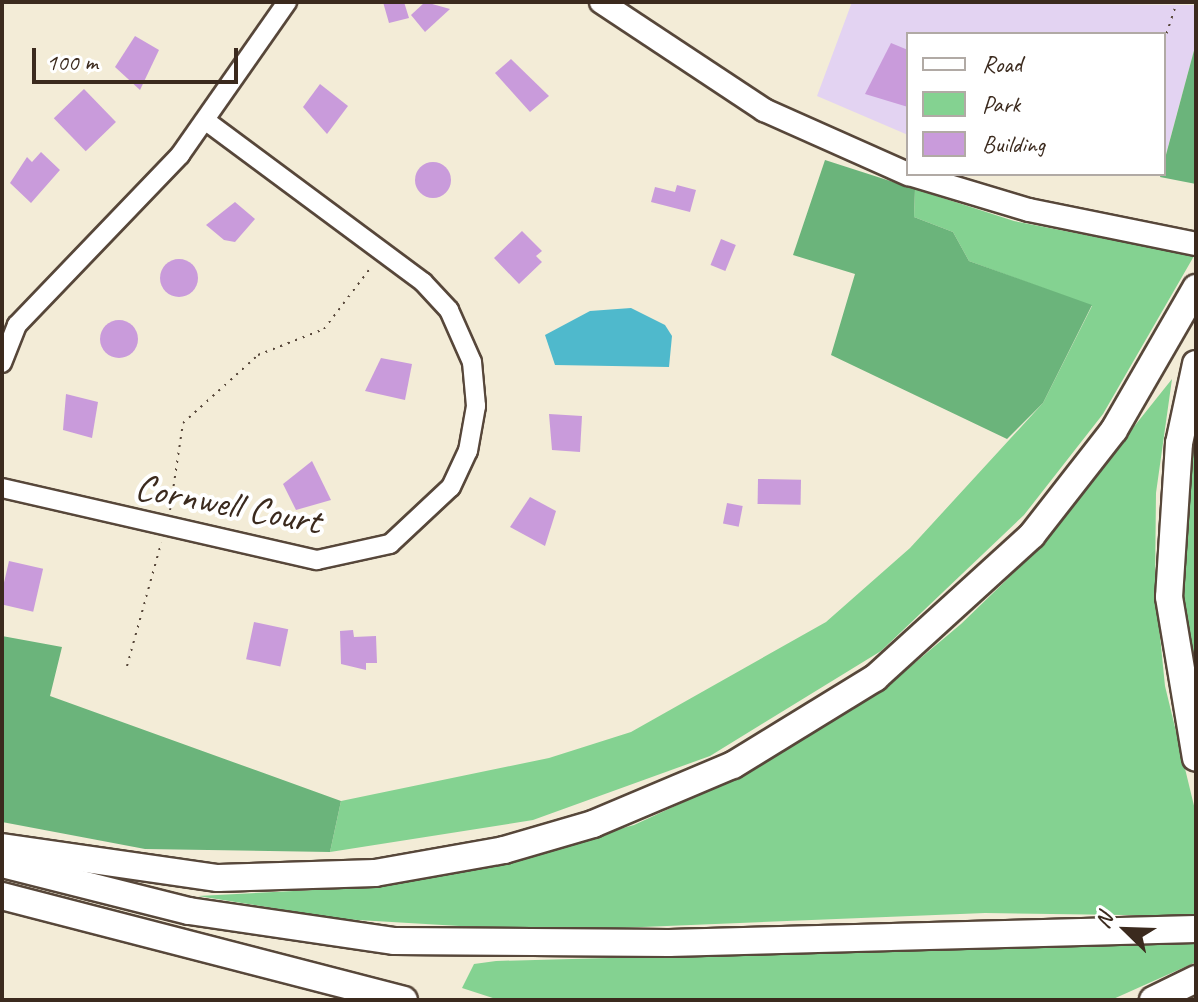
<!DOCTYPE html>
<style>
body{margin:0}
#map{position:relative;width:1198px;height:1002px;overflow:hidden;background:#f3ecd7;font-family:Caveat,sans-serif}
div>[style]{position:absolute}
.built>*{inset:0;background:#e3d3f2}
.green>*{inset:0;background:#84d291}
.forest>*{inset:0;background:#6bb47b}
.water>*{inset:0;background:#4fb9cc}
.building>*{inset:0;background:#c99bdb;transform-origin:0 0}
.round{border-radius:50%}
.path>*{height:2px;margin-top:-1px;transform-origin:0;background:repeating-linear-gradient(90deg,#57473a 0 2px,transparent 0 8px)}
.roads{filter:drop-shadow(2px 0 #57473a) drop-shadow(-2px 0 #57473a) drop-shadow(0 2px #57473a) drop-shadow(0 -2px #57473a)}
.minor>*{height:18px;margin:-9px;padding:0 9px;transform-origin:9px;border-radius:9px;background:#fff}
.major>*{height:22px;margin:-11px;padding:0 11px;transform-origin:11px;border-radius:11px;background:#fff}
.highway>*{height:26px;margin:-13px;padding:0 13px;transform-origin:13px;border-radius:13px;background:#fff}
span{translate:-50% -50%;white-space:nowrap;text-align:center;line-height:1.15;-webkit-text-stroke:8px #fff;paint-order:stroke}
.street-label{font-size:38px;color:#3b2a1e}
.frame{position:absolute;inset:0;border:4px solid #3b2a1e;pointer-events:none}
.legend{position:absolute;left:906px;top:32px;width:260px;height:144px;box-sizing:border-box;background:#fff;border:2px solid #b1aaa5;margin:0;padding:10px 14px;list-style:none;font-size:24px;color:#3b2a1e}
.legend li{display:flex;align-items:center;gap:16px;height:40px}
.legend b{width:40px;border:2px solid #b1aaa5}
.north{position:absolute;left:1086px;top:890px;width:80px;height:80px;-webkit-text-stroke:6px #fff;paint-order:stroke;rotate:293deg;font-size:22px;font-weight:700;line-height:32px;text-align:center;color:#3b2a1e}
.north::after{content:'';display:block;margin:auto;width:28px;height:36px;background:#3b2a1e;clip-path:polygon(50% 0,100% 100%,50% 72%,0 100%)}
.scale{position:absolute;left:32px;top:48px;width:206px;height:36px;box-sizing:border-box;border:4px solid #3b2a1e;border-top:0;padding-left:10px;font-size:24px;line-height:28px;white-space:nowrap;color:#3b2a1e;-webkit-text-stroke:6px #fff;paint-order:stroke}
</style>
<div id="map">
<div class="built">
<i style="clip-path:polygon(852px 2px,1196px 5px,1196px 43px,1164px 161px,1164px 34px,908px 34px,908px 135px,817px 96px)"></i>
</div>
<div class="green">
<i style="clip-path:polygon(915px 189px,1014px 221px,1194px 256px,1103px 414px,1024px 515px,881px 651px,710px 756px,533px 820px,330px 852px,341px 801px,549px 758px,631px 732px,826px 622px,910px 548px,1043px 403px,1092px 306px,969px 261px,953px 232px,914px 217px)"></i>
<i style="clip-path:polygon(1172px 379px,1156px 493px,1155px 586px,1165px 686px,1196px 814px,1196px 916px,985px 913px,545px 931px,341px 919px,198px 896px,353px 888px,472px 870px,634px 825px,753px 770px,891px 683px,961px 624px,1029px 558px)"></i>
<i style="clip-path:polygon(1196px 412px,1196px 702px,1183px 591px)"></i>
<i style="clip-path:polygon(1196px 942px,1196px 962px,1111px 1000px,499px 1000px,462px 988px,474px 964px,496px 961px)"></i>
</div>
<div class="forest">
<i style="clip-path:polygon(1196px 43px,1196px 184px,1160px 177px)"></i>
<i style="clip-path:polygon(825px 160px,915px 189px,914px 217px,953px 232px,969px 261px,1092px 305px,1043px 403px,1007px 439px,831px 355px,855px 274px,793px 255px)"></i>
<i style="clip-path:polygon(2px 636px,62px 647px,50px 696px,341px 801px,330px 852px,145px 849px,2px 822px)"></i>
</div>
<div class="water">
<i style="clip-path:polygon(631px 308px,665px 325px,672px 336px,669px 367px,555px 365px,545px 335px,590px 311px)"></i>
</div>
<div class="building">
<i style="clip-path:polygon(383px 2px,404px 2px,409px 18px,389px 23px)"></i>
<i style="clip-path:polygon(425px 2px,450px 9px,425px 32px,411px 15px)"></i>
<i style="clip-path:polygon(135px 36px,159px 50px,140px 90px,115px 67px)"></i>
<i style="clip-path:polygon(891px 43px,908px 50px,908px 107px,865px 94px)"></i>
<i style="clip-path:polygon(511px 59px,549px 96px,530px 112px,495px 73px)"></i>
<i style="clip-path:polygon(320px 84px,348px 106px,327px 134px,303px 107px)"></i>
<i style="left:84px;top:89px;width:46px;height:42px;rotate:46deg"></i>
<i style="clip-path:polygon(41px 152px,60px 170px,31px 203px,10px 183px,27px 157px,32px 162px)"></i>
<i class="round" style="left:415px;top:162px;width:36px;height:36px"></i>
<i style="clip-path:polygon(677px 185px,696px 190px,690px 212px,651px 202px,655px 187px,675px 192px)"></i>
<i style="clip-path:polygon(235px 202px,255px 219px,235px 242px,224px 240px,206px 225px)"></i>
<i style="clip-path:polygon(522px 231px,542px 251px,536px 256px,542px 262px,519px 284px,494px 258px)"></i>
<i style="left:721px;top:239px;width:16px;height:28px;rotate:22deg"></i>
<i class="round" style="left:160px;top:259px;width:38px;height:38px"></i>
<i class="round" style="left:100px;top:320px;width:38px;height:38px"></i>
<i style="clip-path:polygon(381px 358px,412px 364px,405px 400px,365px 391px)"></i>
<i style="clip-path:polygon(66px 394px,98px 402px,92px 438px,63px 430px)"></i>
<i style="clip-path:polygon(549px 414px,582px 416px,580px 452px,552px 450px)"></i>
<i style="clip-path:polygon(312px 461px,331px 500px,296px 510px,283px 484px)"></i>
<i style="left:758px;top:479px;width:43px;height:25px;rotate:1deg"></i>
<i style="clip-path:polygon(530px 497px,556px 511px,545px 546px,510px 527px)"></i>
<i style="left:727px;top:503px;width:16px;height:21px;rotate:11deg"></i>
<i style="left:9px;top:561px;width:35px;height:44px;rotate:13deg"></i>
<i style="left:254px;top:622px;width:35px;height:38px;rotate:12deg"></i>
<i style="clip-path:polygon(353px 630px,354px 637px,376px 636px,377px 663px,366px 663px,366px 670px,341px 664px,340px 631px)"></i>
</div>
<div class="path">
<i style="left:1164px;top:41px;width:41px;rotate:-71.6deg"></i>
<i style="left:170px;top:510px;width:88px;rotate:-81.5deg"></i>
<i style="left:183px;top:423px;width:101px;rotate:-42.2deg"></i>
<i style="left:258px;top:355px;width:71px;rotate:-21.5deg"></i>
<i style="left:324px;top:329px;width:79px;rotate:-52.7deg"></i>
<i style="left:127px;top:666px;width:128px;rotate:-74.5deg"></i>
</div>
<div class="roads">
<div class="minor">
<i style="left:2px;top:363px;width:41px;rotate:-68.5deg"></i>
<i style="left:17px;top:325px;width:236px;rotate:-46.2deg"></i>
<i style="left:180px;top:155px;width:187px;rotate:-55deg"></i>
<i style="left:2px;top:488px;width:323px;rotate:12.9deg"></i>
<i style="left:317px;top:560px;width:75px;rotate:-12.4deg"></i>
<i style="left:390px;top:544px;width:83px;rotate:-43.1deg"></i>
<i style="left:451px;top:487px;width:40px;rotate:-65deg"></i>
<i style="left:468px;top:451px;width:46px;rotate:-79.9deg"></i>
<i style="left:476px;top:406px;width:44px;rotate:-95.2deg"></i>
<i style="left:472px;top:362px;width:57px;rotate:-113.9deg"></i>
<i style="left:449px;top:310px;width:38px;rotate:-133deg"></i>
<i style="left:423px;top:282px;width:270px;rotate:-143.4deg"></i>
</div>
<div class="major">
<i style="left:601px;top:2px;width:196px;rotate:33.5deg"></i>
<i style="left:764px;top:110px;width:158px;rotate:24deg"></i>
<i style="left:909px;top:174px;width:125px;rotate:16.7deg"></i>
<i style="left:1029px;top:210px;width:170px;rotate:11.5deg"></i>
</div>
<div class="highway">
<i style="left:1196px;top:364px;width:81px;rotate:102.1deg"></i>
<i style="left:1179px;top:443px;width:154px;rotate:93.7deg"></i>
<i style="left:1169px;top:597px;width:163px;rotate:80.5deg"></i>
<i style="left:2px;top:847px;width:218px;rotate:8.2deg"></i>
<i style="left:218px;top:878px;width:157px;rotate:-1.8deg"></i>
<i style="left:375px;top:873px;width:131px;rotate:-10.1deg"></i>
<i style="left:504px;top:850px;width:93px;rotate:-16.3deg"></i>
<i style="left:593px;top:824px;width:152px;rotate:-22.9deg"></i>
<i style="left:733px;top:765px;width:167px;rotate:-31.5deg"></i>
<i style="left:875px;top:678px;width:212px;rotate:-42.3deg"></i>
<i style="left:1032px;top:535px;width:133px;rotate:-52deg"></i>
<i style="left:1114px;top:430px;width:164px;rotate:-60deg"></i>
<i style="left:2px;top:864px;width:193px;rotate:14.1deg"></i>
<i style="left:189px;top:911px;width:208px;rotate:8.3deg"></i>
<i style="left:395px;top:941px;width:274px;rotate:0.4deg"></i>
<i style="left:669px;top:943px;width:527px;rotate:-1.52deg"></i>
<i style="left:2px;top:896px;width:415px;rotate:14.5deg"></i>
<i style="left:1153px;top:1000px;width:48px;rotate:-26deg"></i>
</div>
</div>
<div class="street-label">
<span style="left:228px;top:504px;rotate:11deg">Cornwell Court</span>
</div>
<div class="frame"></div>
<ul class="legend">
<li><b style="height:10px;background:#fff"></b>Road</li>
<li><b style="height:22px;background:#84d291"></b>Park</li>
<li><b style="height:22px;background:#c99bdb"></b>Building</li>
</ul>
<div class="north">N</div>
<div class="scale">100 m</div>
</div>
